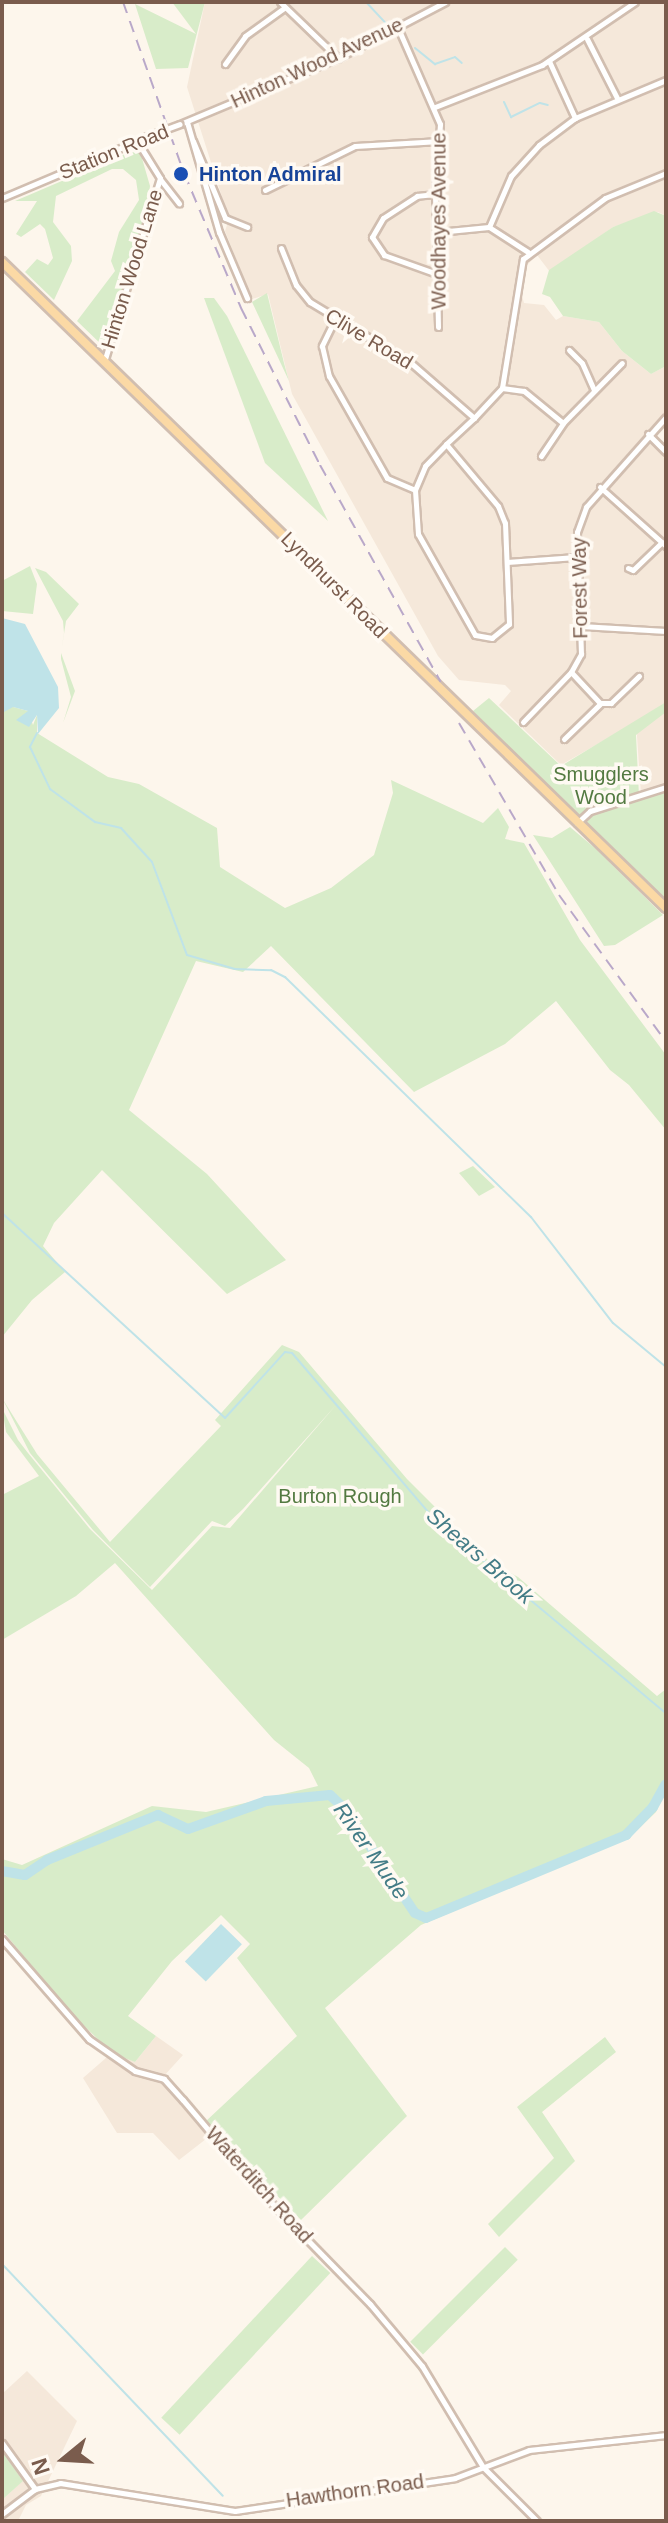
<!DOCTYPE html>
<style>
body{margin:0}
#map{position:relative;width:668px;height:2523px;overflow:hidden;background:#fdf6ec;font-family:Helvetica,sans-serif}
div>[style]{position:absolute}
.residential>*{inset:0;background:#f5e8da}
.green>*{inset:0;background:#d8ecc9;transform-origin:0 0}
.water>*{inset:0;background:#bfe3e8;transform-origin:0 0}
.stream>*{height:2px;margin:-1px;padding:0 1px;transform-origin:1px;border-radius:1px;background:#bfe3e8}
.river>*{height:10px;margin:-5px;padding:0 5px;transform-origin:5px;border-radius:5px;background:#bfe3e8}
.roads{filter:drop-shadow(2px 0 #d1beb0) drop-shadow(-2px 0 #d1beb0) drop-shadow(0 2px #d1beb0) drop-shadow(0 -2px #d1beb0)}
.street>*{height:5px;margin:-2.5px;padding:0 2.5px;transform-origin:2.5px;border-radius:2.5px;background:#fff}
.primary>*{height:8px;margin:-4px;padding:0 4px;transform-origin:4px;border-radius:4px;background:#fbd9a5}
.rail>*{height:2px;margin-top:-1px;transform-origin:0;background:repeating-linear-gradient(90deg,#b9a8c9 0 12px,transparent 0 20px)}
.bridges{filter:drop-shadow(2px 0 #d1beb0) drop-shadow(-2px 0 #d1beb0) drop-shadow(0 2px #d1beb0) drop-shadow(0 -2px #d1beb0)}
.street-bridge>*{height:5px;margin:-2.5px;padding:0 2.5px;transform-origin:2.5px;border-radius:2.5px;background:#fff}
.dots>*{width:22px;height:22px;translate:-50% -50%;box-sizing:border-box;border:4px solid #fffaf3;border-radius:50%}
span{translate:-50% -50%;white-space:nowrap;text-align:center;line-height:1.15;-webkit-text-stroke:7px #fffaf3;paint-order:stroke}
.street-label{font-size:20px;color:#7a5c4d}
.transit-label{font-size:20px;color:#164399;font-weight:700}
.left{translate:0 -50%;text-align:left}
.park-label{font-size:20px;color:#537a41}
.water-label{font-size:22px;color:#437c86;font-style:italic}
.frame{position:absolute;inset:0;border:4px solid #7a5c4d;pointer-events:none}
.north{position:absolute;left:24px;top:2419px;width:80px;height:80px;-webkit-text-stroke:6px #fffaf3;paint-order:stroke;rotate:252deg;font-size:22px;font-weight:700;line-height:32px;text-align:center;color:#7a5c4d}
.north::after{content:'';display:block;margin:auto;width:28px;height:36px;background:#7a5c4d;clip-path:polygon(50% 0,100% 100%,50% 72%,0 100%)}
</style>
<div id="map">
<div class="residential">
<i style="clip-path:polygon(205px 2px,666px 2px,666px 216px,658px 212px,613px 227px,550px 272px,537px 255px,523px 269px,520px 288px,524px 303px,544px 305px,556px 320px,563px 316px,599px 322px,622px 351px,651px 374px,666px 366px,666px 417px,648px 434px,666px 452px,666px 787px,641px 794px,636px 722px,561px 765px,499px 705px,511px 691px,505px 685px,459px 680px,438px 656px,292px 394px,268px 294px,252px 299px,225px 231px,229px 219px,187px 87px)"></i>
<i style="clip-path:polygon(156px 2036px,183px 2055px,163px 2077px,215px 2132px,179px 2160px,153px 2133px,117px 2133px,83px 2078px,114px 2051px,135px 2062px)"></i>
<i style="clip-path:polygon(27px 2371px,77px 2421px,41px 2496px,26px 2505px,18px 2521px,2px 2521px,2px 2500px,30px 2474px,2px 2439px,2px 2394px)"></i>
</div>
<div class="green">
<i style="clip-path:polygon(172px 2px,205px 2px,188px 68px,156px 69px,135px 4px,196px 34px)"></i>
<i style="clip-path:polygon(139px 148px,150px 186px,146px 217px,105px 348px,77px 321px,115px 271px,111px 261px,119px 232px,139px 200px,136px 180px,123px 169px,112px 169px,56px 196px,53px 222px,71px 246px,72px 261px,54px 300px,25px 272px,37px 259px,48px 265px,53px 258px,45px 229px,40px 224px,21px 237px,16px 234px,37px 201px,15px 201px)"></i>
<i style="clip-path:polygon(654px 211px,666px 216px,666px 366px,651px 374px,622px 351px,599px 322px,563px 316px,550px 297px,542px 294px,549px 270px,613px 227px)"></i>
<i style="clip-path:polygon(267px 293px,284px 363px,289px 381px,252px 302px)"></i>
<i style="clip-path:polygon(204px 298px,214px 298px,227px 316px,328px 521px,265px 463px)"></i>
<i style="clip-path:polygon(30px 566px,37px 584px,33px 614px,2px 611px,2px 581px)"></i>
<i style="clip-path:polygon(35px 568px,46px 572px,79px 604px,66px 621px,61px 653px,75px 691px,63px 723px,71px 697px,61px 659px,61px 653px,64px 633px,63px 621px)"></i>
<i style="clip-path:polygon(489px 698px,561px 766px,666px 702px,666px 712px,636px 735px,639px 796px,666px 788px,666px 904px,473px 711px)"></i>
<i style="clip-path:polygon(2px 704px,28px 711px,33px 725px,37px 715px,37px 733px,108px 777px,139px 784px,217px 828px,220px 867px,285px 908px,331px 888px,374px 855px,393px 793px,391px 780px,483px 823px,498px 808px,509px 827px,505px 839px,524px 843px,580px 940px,666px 1055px,666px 1130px,629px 1085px,610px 1070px,556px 1001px,505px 1044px,414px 1092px,271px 946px,243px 972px,196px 961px,129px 1110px,207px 1174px,286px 1260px,227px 1294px,102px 1170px,54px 1223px,43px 1246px,65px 1272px,32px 1300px,2px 1337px)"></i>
<i style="clip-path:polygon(570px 827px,596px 849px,663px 915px,615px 945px,604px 946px,533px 835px,552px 838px)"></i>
<i style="clip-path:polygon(473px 1166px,495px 1187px,479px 1196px,459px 1173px)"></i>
<i style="clip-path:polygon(282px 1345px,299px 1352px,407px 1479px,489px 1561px,518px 1577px,657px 1696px,666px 1689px,666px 1791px,656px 1812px,631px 1836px,421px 1925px,325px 2008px,407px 2116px,301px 2220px,205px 2122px,297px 2036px,237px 1958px,250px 1944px,221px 1915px,172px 1961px,128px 2016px,156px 2036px,135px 2062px,112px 2053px,71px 2013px,2px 1930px,2px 1859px,22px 1865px,152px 1806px,206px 1812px,318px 1786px,309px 1768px,274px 1740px,115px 1563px,76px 1596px,2px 1640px,2px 1495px,39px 1476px,6px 1432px,2px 1408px,18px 1440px,28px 1453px,90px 1529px,152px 1590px,212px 1526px,230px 1528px,336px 1405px,243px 1509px,225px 1526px,212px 1521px,150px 1587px,93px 1530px,30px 1453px,2px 1398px,37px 1454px,110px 1542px,221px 1426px,215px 1420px)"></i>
<i style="clip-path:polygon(605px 2037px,616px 2052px,542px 2112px,575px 2161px,499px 2237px,488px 2224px,554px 2158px,517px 2107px)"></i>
<i style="left:505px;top:2247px;width:18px;height:134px;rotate:45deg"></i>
<i style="left:312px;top:2256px;width:25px;height:221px;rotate:43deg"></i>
<i style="clip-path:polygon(2px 2451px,23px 2481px,2px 2500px)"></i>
</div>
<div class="water">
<i style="clip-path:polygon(2px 618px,25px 624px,58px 687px,59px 708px,38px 734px,37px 715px,29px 727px,16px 720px,28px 711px,13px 707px,4px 712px)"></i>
<i style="left:221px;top:1924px;width:29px;height:52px;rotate:44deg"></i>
</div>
<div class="stream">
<i style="left:366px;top:2px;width:33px;rotate:47deg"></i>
<i style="left:415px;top:48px;width:26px;rotate:39deg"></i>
<i style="left:435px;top:64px;width:21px;rotate:-19deg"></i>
<i style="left:455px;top:57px;width:9px;rotate:41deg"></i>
<i style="left:504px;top:102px;width:17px;rotate:65deg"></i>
<i style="left:511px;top:117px;width:32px;rotate:-26deg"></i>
<i style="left:540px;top:103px;width:8px;rotate:14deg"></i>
<i style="left:37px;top:733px;width:16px;rotate:117deg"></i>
<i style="left:30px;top:747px;width:47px;rotate:64.5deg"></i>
<i style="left:50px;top:789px;width:56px;rotate:36.3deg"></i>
<i style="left:95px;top:822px;width:27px;rotate:13deg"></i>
<i style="left:121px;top:828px;width:46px;rotate:47.6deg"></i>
<i style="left:152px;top:862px;width:99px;rotate:69.4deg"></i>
<i style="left:187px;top:955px;width:50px;rotate:16.3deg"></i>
<i style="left:235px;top:969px;width:36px;rotate:2deg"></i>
<i style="left:271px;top:970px;width:16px;rotate:27deg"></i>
<i style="left:285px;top:977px;width:344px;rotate:44.3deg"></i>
<i style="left:531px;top:1217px;width:134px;rotate:52.3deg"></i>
<i style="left:613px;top:1323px;width:69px;rotate:39.7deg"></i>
<i style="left:2px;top:1213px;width:303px;rotate:42.6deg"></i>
<i style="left:225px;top:1418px;width:89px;rotate:-47.7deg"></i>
<i style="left:285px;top:1352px;width:7px;rotate:8deg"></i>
<i style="left:292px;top:1353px;width:221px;rotate:49.4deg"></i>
<i style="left:436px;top:1521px;width:300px;rotate:39.9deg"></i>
<i style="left:2px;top:2264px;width:320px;rotate:46.4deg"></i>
</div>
<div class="river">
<i style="left:2px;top:1871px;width:23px;rotate:10deg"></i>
<i style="left:25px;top:1875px;width:27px;rotate:-34deg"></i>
<i style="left:47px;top:1860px;width:120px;rotate:-22.1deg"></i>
<i style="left:158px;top:1815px;width:33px;rotate:25deg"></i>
<i style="left:188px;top:1829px;width:83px;rotate:-19.7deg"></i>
<i style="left:266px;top:1801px;width:64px;rotate:-5.4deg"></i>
<i style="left:330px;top:1795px;width:21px;rotate:43deg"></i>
<i style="left:345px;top:1809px;width:125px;rotate:56.1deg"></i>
<i style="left:415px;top:1913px;width:12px;rotate:24deg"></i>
<i style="left:426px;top:1918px;width:217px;rotate:-22.5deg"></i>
<i style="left:626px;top:1835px;width:39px;rotate:-46deg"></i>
<i style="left:653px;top:1807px;width:26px;rotate:-61deg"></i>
</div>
<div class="roads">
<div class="street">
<i style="left:280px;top:2px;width:81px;rotate:44deg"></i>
<i style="left:398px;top:28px;width:105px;rotate:66.4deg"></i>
<i style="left:440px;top:124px;width:70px;rotate:94.1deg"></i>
<i style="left:435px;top:194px;width:133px;rotate:88.7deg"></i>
<i style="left:587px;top:39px;width:66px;rotate:63deg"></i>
<i style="left:549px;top:61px;width:63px;rotate:65.5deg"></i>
<i style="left:225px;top:64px;width:34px;rotate:-54deg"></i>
<i style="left:245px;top:36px;width:48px;rotate:-35.7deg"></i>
<i style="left:435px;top:107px;width:115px;rotate:-21.4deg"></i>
<i style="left:542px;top:65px;width:112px;rotate:-34.1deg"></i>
<i style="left:187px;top:122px;width:115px;rotate:73.8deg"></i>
<i style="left:219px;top:232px;width:72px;rotate:67deg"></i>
<i style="left:180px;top:124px;width:171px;rotate:-22.7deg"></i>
<i style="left:338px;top:58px;width:121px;rotate:-27.6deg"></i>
<i style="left:193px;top:141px;width:83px;rotate:67.4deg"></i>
<i style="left:225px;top:218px;width:24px;rotate:22deg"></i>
<i style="left:160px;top:179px;width:31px;rotate:52deg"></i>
<i style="left:265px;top:190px;width:100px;rotate:-26.1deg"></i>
<i style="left:355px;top:146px;width:85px;rotate:-3.4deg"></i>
<i style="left:435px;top:194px;width:18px;rotate:174deg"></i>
<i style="left:417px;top:196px;width:40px;rotate:147.1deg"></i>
<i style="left:383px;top:218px;width:22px;rotate:120deg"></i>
<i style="left:372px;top:237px;width:22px;rotate:56deg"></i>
<i style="left:384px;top:255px;width:59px;rotate:19.7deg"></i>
<i style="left:2px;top:198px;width:147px;rotate:-22.9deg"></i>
<i style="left:489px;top:227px;width:56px;rotate:-66.7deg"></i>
<i style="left:511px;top:176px;width:42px;rotate:-47.9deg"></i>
<i style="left:539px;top:145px;width:45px;rotate:-36.9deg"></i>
<i style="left:575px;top:118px;width:99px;rotate:-22.7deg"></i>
<i style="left:438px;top:232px;width:51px;rotate:-5.6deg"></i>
<i style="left:489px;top:227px;width:46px;rotate:32.7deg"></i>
<i style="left:281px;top:248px;width:40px;rotate:68deg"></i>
<i style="left:296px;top:285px;width:22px;rotate:51deg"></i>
<i style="left:310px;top:302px;width:118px;rotate:31.1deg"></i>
<i style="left:411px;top:363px;width:84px;rotate:41.1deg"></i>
<i style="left:334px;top:321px;width:28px;rotate:116deg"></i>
<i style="left:322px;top:346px;width:31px;rotate:77deg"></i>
<i style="left:329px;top:376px;width:117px;rotate:60.4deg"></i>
<i style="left:387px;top:478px;width:30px;rotate:23deg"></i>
<i style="left:569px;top:350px;width:18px;rotate:45deg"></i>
<i style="left:582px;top:363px;width:30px;rotate:66deg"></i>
<i style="left:105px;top:359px;width:189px;rotate:-73.1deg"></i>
<i style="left:160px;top:178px;width:44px;rotate:-121.9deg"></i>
<i style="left:502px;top:388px;width:22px;rotate:8deg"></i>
<i style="left:524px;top:391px;width:50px;rotate:39.4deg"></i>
<i style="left:648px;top:434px;width:25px;rotate:45deg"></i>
<i style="left:446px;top:444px;width:81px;rotate:50deg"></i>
<i style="left:498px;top:506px;width:18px;rotate:68deg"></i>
<i style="left:505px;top:523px;width:101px;rotate:87.7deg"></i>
<i style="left:509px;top:624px;width:22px;rotate:141deg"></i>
<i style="left:492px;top:638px;width:17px;rotate:-170deg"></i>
<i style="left:475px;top:635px;width:116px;rotate:-119.4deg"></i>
<i style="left:418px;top:534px;width:44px;rotate:-93.9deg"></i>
<i style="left:415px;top:490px;width:26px;rotate:-67deg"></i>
<i style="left:425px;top:466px;width:30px;rotate:-46deg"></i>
<i style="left:446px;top:444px;width:38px;rotate:-43deg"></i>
<i style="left:474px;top:418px;width:41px;rotate:-47deg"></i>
<i style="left:502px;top:388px;width:131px;rotate:-80.8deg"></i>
<i style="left:523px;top:259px;width:102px;rotate:-36.6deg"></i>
<i style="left:605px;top:198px;width:66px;rotate:-22.3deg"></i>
<i style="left:541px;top:456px;width:40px;rotate:-56deg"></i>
<i style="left:563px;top:423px;width:84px;rotate:-45.5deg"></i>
<i style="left:600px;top:487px;width:89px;rotate:41.8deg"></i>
<i style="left:507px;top:562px;width:69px;rotate:-4.1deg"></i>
<i style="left:628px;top:568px;width:5px;rotate:22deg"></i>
<i style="left:633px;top:570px;width:40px;rotate:-44deg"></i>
<i style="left:581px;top:626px;width:85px;rotate:3.4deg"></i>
<i style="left:571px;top:672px;width:42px;rotate:46.9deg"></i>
<i style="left:600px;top:703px;width:11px"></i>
<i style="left:611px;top:703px;width:39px;rotate:-44deg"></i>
<i style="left:523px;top:722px;width:69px;rotate:-46.2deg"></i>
<i style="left:571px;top:672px;width:21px;rotate:-61deg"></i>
<i style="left:581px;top:654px;width:122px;rotate:-91.9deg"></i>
<i style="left:577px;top:532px;width:27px;rotate:-70deg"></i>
<i style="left:586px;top:507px;width:120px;rotate:-48.4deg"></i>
<i style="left:564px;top:739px;width:50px;rotate:-44.2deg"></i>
<i style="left:577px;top:823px;width:18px;rotate:-43deg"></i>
<i style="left:590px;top:811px;width:80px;rotate:-17.5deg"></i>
<i style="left:2px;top:1939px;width:133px;rotate:49deg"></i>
<i style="left:89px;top:2039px;width:56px;rotate:34.8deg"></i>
<i style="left:135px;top:2071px;width:30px;rotate:15deg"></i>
<i style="left:164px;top:2079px;width:28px;rotate:48deg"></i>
<i style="left:183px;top:2100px;width:119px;rotate:49.8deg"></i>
<i style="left:260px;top:2191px;width:158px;rotate:45.8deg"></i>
<i style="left:370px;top:2304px;width:81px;rotate:50deg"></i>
<i style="left:422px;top:2366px;width:118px;rotate:58.9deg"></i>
<i style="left:483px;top:2467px;width:76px;rotate:45deg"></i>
<i style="left:2px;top:2443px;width:57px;rotate:54.3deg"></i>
<i style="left:2px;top:2514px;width:41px;rotate:-37.1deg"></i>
<i style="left:35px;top:2489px;width:26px;rotate:-13deg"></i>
<i style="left:60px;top:2483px;width:177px;rotate:9.1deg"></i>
<i style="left:235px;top:2511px;width:222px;rotate:-8.5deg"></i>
<i style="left:455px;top:2478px;width:79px;rotate:-20.7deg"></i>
<i style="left:529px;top:2450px;width:138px;rotate:-6.2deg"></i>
</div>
<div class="primary">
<i style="left:2px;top:262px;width:926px;rotate:44.21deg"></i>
</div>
</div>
<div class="rail">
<i style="left:123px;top:2px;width:182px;rotate:70.4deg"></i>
<i style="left:184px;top:173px;width:147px;rotate:67.1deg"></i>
<i style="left:241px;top:308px;width:176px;rotate:63.3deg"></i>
<i style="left:320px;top:465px;width:248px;rotate:60.9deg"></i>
<i style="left:459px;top:723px;width:199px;rotate:59.8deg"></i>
<i style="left:559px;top:895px;width:182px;rotate:53.9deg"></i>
</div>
<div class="bridges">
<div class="street-bridge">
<i style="left:142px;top:138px;width:40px;rotate:-20.2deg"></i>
</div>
</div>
<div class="dots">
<i style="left:181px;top:174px;background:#1a4fb4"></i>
</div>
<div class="street-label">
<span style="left:317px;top:63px;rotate:-25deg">Hinton Wood Avenue</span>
<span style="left:114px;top:152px;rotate:-22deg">Station Road</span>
<span style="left:439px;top:221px;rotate:-90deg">Woodhayes Avenue</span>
<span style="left:132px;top:269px;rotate:-73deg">Hinton Wood Lane</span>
<span style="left:369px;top:339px;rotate:31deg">Clive Road</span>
<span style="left:334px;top:585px;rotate:45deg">Lyndhurst Road</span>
<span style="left:580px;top:588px;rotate:-91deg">Forest Way</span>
<span style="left:259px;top:2185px;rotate:48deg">Waterditch Road</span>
<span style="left:355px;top:2491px;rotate:-8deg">Hawthorn Road</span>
</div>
<div class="transit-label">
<span class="left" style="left:199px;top:174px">Hinton Admiral</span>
</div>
<div class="park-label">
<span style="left:601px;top:786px">Smugglers<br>Wood</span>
<span style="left:340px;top:1496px">Burton Rough</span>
</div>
<div class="water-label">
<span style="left:480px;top:1556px;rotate:41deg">Shears Brook</span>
<span style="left:371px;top:1851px;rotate:55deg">River Mude</span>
</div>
<div class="frame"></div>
<div class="north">N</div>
</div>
